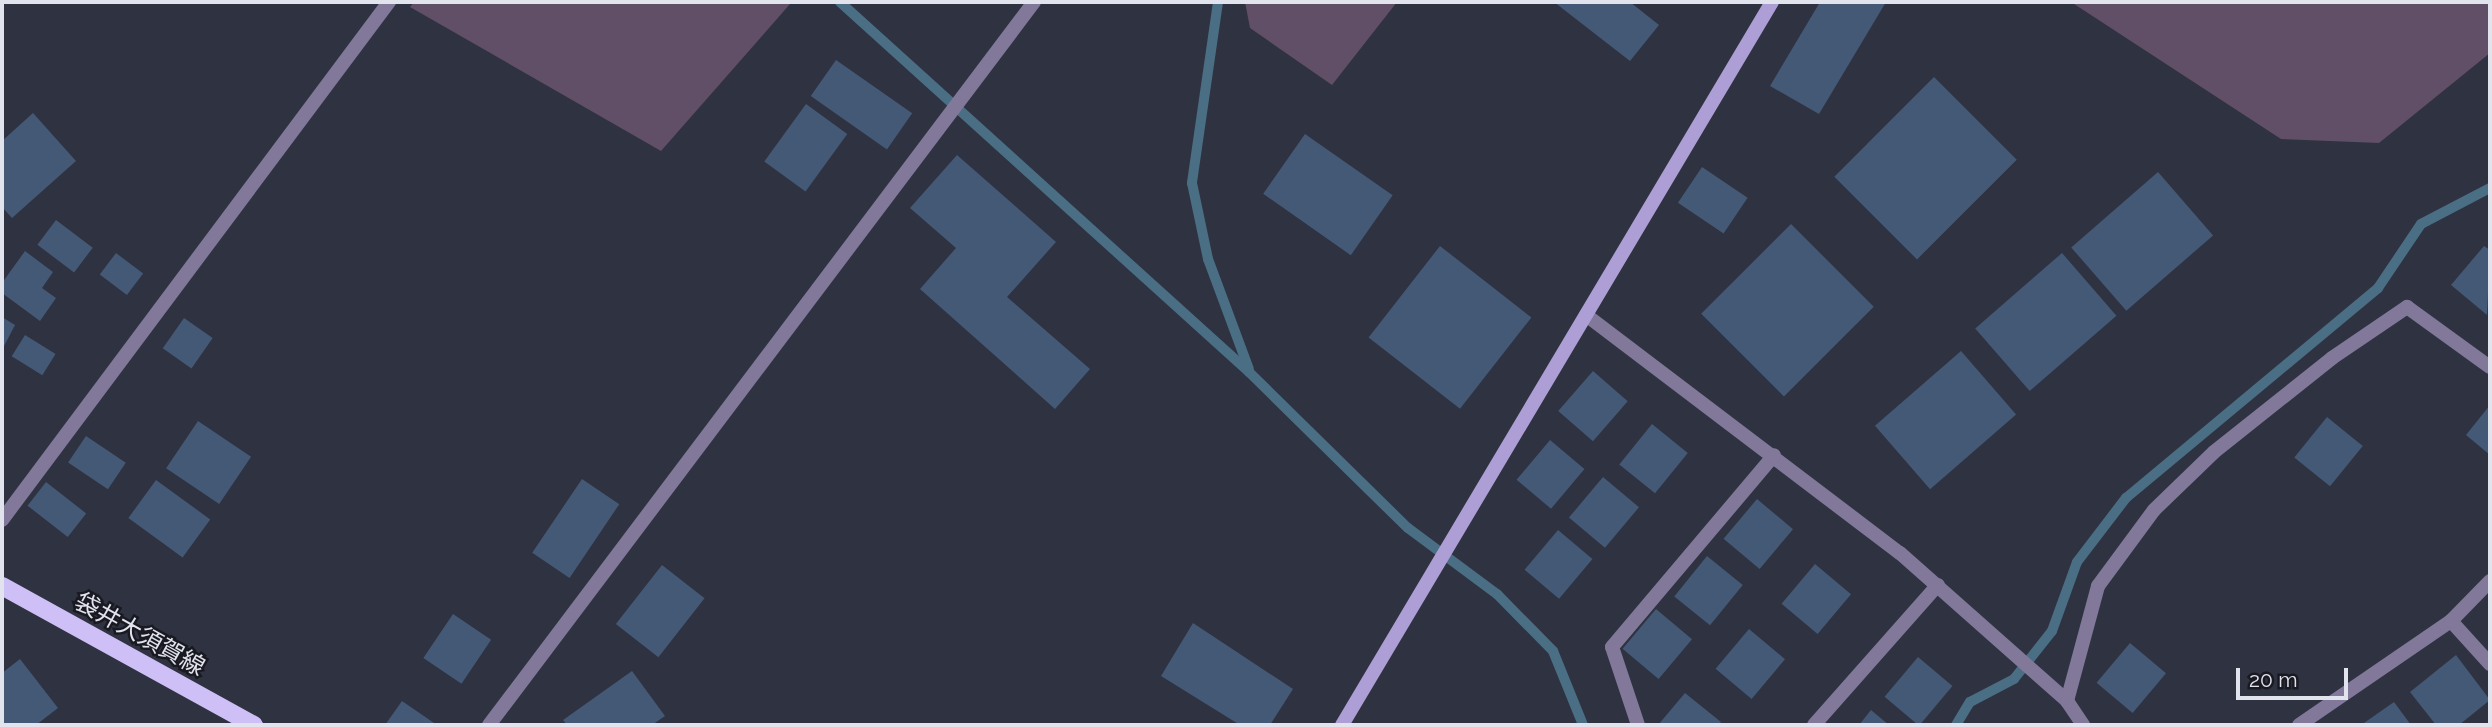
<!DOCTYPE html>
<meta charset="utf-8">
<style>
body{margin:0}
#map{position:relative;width:2492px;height:727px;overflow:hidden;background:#2f3240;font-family:Raleway,"Noto Sans JP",sans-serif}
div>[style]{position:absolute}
.green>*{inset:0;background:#604f67}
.stream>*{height:10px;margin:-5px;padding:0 5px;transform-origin:5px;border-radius:5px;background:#4a6e84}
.building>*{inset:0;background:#445976;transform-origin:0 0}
.street>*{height:14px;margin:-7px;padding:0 7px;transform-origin:7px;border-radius:7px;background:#81789a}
.secondary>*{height:14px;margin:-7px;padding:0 7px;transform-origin:7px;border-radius:7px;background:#ad9fd5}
.primary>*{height:18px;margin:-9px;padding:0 9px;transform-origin:9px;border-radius:9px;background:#cec0f7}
span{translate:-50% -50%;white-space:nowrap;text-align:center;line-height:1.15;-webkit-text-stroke:5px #191a21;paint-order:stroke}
.street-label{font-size:24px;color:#e1e3ed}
.frame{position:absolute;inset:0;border:4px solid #e1e3ed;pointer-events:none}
.scale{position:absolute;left:2236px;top:668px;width:112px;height:32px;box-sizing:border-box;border:4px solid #e1e3ed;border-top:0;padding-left:9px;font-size:21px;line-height:24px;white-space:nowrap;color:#e1e3ed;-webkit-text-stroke:5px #191a21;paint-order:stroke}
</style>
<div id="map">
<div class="green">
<i style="clip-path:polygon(414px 2px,788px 2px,790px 4px,661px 151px,410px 7px)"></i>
<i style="clip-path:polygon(1245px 2px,1397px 2px,1332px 85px,1250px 28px)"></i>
<i style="clip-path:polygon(2071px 2px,2490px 2px,2490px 53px,2379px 143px,2281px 139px)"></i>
</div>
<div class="stream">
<i style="left:840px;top:2px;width:552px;rotate:42.13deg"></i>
<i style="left:1249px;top:372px;width:223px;rotate:44.5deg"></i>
<i style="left:1408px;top:528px;width:111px;rotate:36.6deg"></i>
<i style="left:1497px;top:594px;width:80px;rotate:45.5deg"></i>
<i style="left:1553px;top:651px;width:80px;rotate:67.9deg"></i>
<i style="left:1218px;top:2px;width:183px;rotate:98.2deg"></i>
<i style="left:1192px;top:183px;width:78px;rotate:78.1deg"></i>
<i style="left:1208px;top:259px;width:117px;rotate:69.6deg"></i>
<i style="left:1956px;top:725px;width:27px;rotate:-59deg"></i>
<i style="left:1970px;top:702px;width:50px;rotate:-27.6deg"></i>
<i style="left:2014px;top:679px;width:61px;rotate:-51.6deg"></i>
<i style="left:2052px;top:631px;width:73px;rotate:-70.1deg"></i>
<i style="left:2077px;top:562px;width:81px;rotate:-52.6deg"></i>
<i style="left:2126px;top:498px;width:328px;rotate:-39.8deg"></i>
<i style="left:2378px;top:288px;width:77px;rotate:-56.1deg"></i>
<i style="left:2421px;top:224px;width:78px;rotate:-27.6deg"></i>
</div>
<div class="building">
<i style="clip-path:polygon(1554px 2px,1630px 2px,1659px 25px,1630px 61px)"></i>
<i style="clip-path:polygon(1820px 2px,1886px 2px,1819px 114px,1770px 86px)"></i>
<i style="left:836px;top:60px;width:93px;height:44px;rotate:35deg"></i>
<i style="left:1934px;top:77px;width:117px;height:141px;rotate:45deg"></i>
<i style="left:806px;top:104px;width:51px;height:71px;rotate:36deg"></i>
<i style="clip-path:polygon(33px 113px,76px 161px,12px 218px,2px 207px,2px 141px)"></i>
<i style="left:1305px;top:134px;width:107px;height:73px;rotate:35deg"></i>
<i style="clip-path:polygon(957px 155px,1056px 242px,1007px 297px,1090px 369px,1055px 409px,920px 289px,956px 248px,910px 208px)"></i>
<i style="left:1702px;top:167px;width:55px;height:43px;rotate:34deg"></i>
<i style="left:2158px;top:172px;width:84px;height:115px;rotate:49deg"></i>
<i style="left:56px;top:220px;width:46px;height:31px;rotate:37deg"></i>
<i style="left:1791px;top:224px;width:117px;height:127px;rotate:45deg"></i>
<i style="left:1440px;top:246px;width:116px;height:116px;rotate:38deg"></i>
<i style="clip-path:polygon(2484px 246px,2490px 250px,2487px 315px,2451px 285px)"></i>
<i style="clip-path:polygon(25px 251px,53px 272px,42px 288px,56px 298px,40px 321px,2px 293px,2px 283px)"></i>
<i style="left:116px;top:253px;width:34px;height:27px;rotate:37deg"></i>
<i style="left:2062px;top:253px;width:83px;height:115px;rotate:49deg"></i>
<i style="clip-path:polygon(2px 317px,15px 325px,2px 350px)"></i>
<i style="left:184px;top:318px;width:35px;height:37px;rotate:35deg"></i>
<i style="left:25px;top:335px;width:36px;height:25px;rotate:32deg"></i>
<i style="left:1961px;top:351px;width:84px;height:114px;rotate:49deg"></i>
<i style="left:1593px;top:371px;width:46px;height:53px;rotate:41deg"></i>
<i style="clip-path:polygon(2490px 405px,2490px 455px,2466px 435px)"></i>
<i style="left:2327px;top:417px;width:46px;height:52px;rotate:39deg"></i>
<i style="left:198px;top:421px;width:64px;height:57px;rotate:34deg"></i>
<i style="left:1652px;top:424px;width:46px;height:52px;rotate:39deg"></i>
<i style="left:86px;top:436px;width:48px;height:32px;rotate:34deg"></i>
<i style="left:1550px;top:440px;width:45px;height:52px;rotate:40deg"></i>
<i style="left:1603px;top:477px;width:47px;height:53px;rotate:40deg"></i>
<i style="left:582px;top:479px;width:45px;height:89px;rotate:34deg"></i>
<i style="left:156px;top:480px;width:67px;height:47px;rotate:36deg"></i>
<i style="left:46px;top:482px;width:51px;height:30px;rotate:38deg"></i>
<i style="left:1757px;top:499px;width:47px;height:52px;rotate:40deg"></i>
<i style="left:1558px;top:530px;width:45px;height:52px;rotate:40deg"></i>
<i style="left:1707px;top:556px;width:46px;height:52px;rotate:39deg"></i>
<i style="left:1815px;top:564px;width:47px;height:52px;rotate:40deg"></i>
<i style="left:662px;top:565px;width:54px;height:75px;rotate:38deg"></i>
<i style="left:1656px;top:609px;width:47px;height:52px;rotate:40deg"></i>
<i style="left:453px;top:614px;width:46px;height:53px;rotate:34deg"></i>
<i style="clip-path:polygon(1193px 623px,1293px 689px,1270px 725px,1240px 725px,1161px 676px)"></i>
<i style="left:1749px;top:629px;width:47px;height:52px;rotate:40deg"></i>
<i style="left:2130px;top:643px;width:47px;height:52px;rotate:40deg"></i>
<i style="clip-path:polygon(2456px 655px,2490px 700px,2459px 725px,2436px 725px,2410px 692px)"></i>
<i style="left:1918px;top:657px;width:45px;height:52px;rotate:40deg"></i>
<i style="clip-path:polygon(20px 659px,58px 708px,36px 725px,2px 725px,2px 673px)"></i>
<i style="clip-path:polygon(632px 671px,665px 716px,652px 725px,567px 725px,563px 720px)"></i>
<i style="clip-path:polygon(1685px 693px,1721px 722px,1718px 725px,1658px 725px)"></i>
<i style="clip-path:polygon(402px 701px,437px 725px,385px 725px)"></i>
<i style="clip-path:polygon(2394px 702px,2411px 725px,2361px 725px)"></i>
<i style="clip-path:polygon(1871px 710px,1889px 725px,1859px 725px)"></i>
</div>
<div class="street">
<i style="left:1586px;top:315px;width:394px;rotate:37.2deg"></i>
<i style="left:1900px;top:553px;width:223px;rotate:41.5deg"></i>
<i style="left:2067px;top:701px;width:29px;rotate:56deg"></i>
<i style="left:2px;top:520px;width:647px;rotate:-53.24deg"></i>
<i style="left:2451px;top:621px;width:58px;rotate:47.8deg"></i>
<i style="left:2067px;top:701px;width:119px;rotate:-74.9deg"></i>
<i style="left:2098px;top:586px;width:94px;rotate:-53.6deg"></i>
<i style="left:2154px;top:510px;width:83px;rotate:-44deg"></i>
<i style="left:2214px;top:452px;width:151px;rotate:-38.5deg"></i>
<i style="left:2332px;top:358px;width:91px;rotate:-34.2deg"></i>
<i style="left:2407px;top:307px;width:102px;rotate:35.9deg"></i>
<i style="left:489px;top:725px;width:905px;rotate:-52.99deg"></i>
<i style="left:1638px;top:725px;width:82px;rotate:-108.4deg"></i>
<i style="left:1612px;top:647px;width:251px;rotate:-49.8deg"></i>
<i style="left:1814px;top:725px;width:187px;rotate:-48.5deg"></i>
<i style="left:2299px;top:725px;width:184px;rotate:-34.4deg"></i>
<i style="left:2451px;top:621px;width:56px;rotate:-45.7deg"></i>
</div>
<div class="secondary">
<i style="left:1342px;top:725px;width:841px;rotate:-59.26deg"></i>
</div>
<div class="primary">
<i style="left:2px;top:586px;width:288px;rotate:28.9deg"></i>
</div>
<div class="street-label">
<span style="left:140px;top:634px;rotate:29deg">袋井大須賀線</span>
</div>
<div class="frame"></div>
<div class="scale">20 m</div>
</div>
